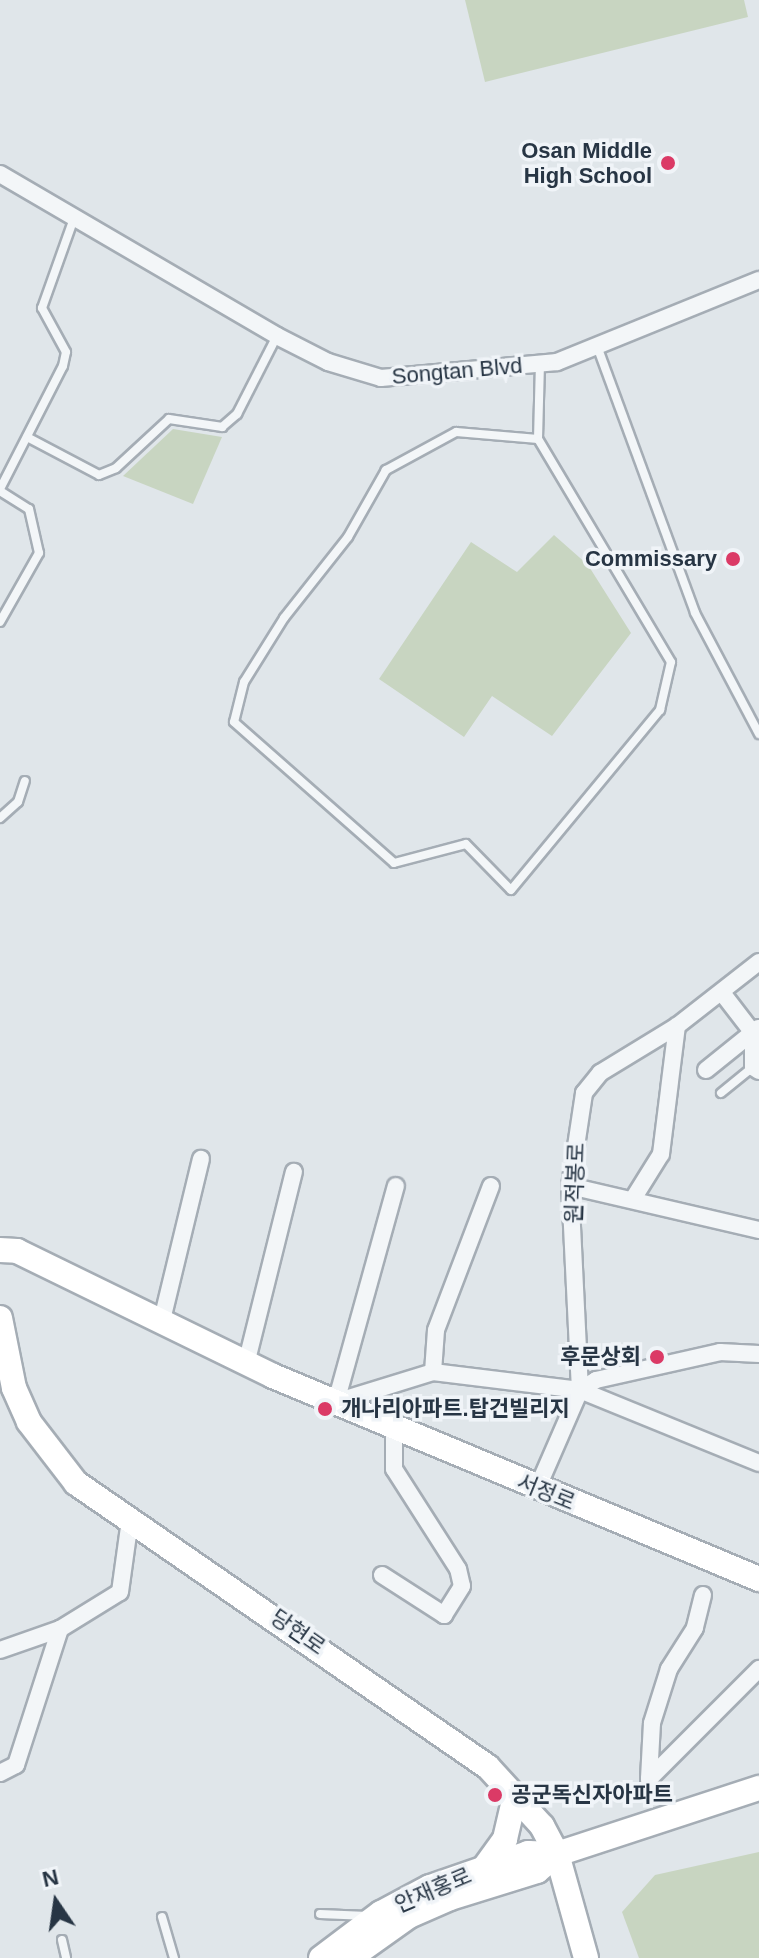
<!DOCTYPE html>
<meta charset="utf-8">
<style>
body{margin:0}
#map{position:relative;width:759px;height:1958px;overflow:hidden;background:#e0e6ea;font-family:Arial,"Noto Sans KR",sans-serif}
div>[style]{position:absolute}
.green>*{inset:0;background:#c8d5c1}
.roads{filter:drop-shadow(2px 0 #a5adb5) drop-shadow(-2px 0 #a5adb5) drop-shadow(0 2px #a5adb5) drop-shadow(0 -2px #a5adb5)}
.lane>*{height:8px;margin:-4px;padding:0 4px;transform-origin:4px;border-radius:4px;background:#f3f6f8}
.street>*{height:16px;margin:-8px;padding:0 8px;transform-origin:8px;border-radius:8px;background:#f3f6f8}
.secondary>*{height:24px;margin:-12px;padding:0 12px;transform-origin:12px;border-radius:12px;background:#fff}
.dots>*{width:22px;height:22px;translate:-50% -50%;box-sizing:border-box;border:4px solid #f0f4f8;border-radius:50%}
span{translate:-50% -50%;white-space:nowrap;text-align:center;line-height:1.15;-webkit-text-stroke:7px #f0f4f8;paint-order:stroke}
.poi-label{font-size:22px;color:#273544;font-weight:700}
.right{translate:-100% -50%;text-align:right}
.left{translate:0 -50%;text-align:left}
.street-label{font-size:22px;color:#273544}
.north{position:absolute;left:16px;top:1862px;width:80px;height:80px;-webkit-text-stroke:6px #f0f4f8;paint-order:stroke;rotate:347deg;font-size:22px;font-weight:700;line-height:32px;text-align:center;color:#273544}
.north::after{content:'';display:block;margin:auto;width:28px;height:36px;background:#273544;clip-path:polygon(50% 0,100% 100%,50% 72%,0 100%)}
</style>
<div id="map">
<div class="green">
<i style="clip-path:polygon(465px 0,744px 0,748px 17px,485px 82px)"></i>
<i style="clip-path:polygon(173px 429px,222px 437px,193px 504px,123px 476px)"></i>
<i style="clip-path:polygon(554px 535px,588px 565px,631px 633px,552px 736px,492px 696px,464px 737px,379px 679px,471px 542px,517px 572px)"></i>
<i style="clip-path:polygon(759px 1852px,759px 1958px,639px 1958px,622px 1912px,655px 1875px)"></i>
</div>
<div class="roads">
<div class="lane">
<i style="left:597px;top:346px;width:284px;rotate:69.8deg"></i>
<i style="left:695px;top:613px;width:137px;rotate:62.1deg"></i>
<i style="left:27px;top:437px;width:81px;rotate:27.8deg"></i>
<i style="left:99px;top:475px;width:18px;rotate:-22deg"></i>
<i style="left:116px;top:468px;width:72px;rotate:-42.8deg"></i>
<i style="left:169px;top:419px;width:54px;rotate:8.6deg"></i>
<i style="left:222px;top:427px;width:20px;rotate:-41deg"></i>
<i style="left:237px;top:414px;width:88px;rotate:-62.9deg"></i>
<i style="left:538px;top:439px;width:82px;rotate:-175.1deg"></i>
<i style="left:456px;top:432px;width:80px;rotate:151.5deg"></i>
<i style="left:386px;top:470px;width:77px;rotate:119.6deg"></i>
<i style="left:348px;top:537px;width:103px;rotate:128.3deg"></i>
<i style="left:284px;top:618px;width:75px;rotate:122deg"></i>
<i style="left:244px;top:682px;width:41px;rotate:104deg"></i>
<i style="left:234px;top:722px;width:213px;rotate:41.4deg"></i>
<i style="left:394px;top:863px;width:74px;rotate:-14.8deg"></i>
<i style="left:466px;top:844px;width:64px;rotate:45.6deg"></i>
<i style="left:511px;top:890px;width:234px;rotate:-50.4deg"></i>
<i style="left:660px;top:710px;width:49px;rotate:-77.1deg"></i>
<i style="left:671px;top:662px;width:260px;rotate:-120.8deg"></i>
<i style="left:538px;top:439px;width:75px;rotate:-88.5deg"></i>
<i style="left:0;top:489px;width:138px;rotate:-62.9deg"></i>
<i style="left:63px;top:366px;width:14px;rotate:-78deg"></i>
<i style="left:66px;top:352px;width:50px;rotate:-118.6deg"></i>
<i style="left:42px;top:308px;width:96px;rotate:-70.4deg"></i>
<i style="left:0;top:491px;width:34px;rotate:32deg"></i>
<i style="left:29px;top:509px;width:45px;rotate:77.2deg"></i>
<i style="left:39px;top:553px;width:79px;rotate:119.5deg"></i>
<i style="left:0;top:818px;width:24px;rotate:-42deg"></i>
<i style="left:18px;top:802px;width:22px;rotate:-72deg"></i>
<i style="left:721px;top:1093px;width:41px;rotate:-39.1deg"></i>
<i style="left:320px;top:1914px;width:48px;rotate:2.4deg"></i>
<i style="left:162px;top:1917px;width:43px;rotate:73.7deg"></i>
<i style="left:62px;top:1940px;width:18px;rotate:77deg"></i>
</div>
<div class="street">
<i style="left:0;top:174px;width:321px;rotate:30.3deg"></i>
<i style="left:277px;top:336px;width:57px;rotate:27deg"></i>
<i style="left:328px;top:362px;width:55px;rotate:16.8deg"></i>
<i style="left:381px;top:378px;width:177px;rotate:-5.2deg"></i>
<i style="left:557px;top:362px;width:218px;rotate:-22.1deg"></i>
<i style="left:723px;top:994px;width:49px;rotate:52.4deg"></i>
<i style="left:753px;top:1033px;width:34px;rotate:90deg"></i>
<i style="left:753px;top:1067px;width:7px;rotate:34deg"></i>
<i style="left:706px;top:1070px;width:67px;rotate:-38.9deg"></i>
<i style="left:570px;top:1186px;width:194px;rotate:13.1deg"></i>
<i style="left:633px;top:1199px;width:53px;rotate:-58.1deg"></i>
<i style="left:661px;top:1154px;width:129px;rotate:-82.9deg"></i>
<i style="left:161px;top:1324px;width:170px;rotate:-76.4deg"></i>
<i style="left:246px;top:1364px;width:198px;rotate:-76deg"></i>
<i style="left:433px;top:1372px;width:42px;rotate:-85.9deg"></i>
<i style="left:436px;top:1330px;width:154px;rotate:-69.1deg"></i>
<i style="left:580px;top:1390px;width:193px;rotate:22.2deg"></i>
<i style="left:336px;top:1402px;width:102px;rotate:-17.2deg"></i>
<i style="left:433px;top:1372px;width:148px;rotate:7deg"></i>
<i style="left:580px;top:1390px;width:19px;rotate:-32deg"></i>
<i style="left:596px;top:1380px;width:127px;rotate:-12.7deg"></i>
<i style="left:720px;top:1352px;width:39px;rotate:3deg"></i>
<i style="left:336px;top:1402px;width:224px;rotate:-74.5deg"></i>
<i style="left:537px;top:1489px;width:108px;rotate:-66.5deg"></i>
<i style="left:580px;top:1390px;width:204px;rotate:-92.8deg"></i>
<i style="left:570px;top:1186px;width:94px;rotate:-81.4deg"></i>
<i style="left:584px;top:1093px;width:26px;rotate:-51deg"></i>
<i style="left:600px;top:1073px;width:90px;rotate:-31.4deg"></i>
<i style="left:677px;top:1026px;width:104px;rotate:-38deg"></i>
<i style="left:382px;top:1575px;width:74px;rotate:32.8deg"></i>
<i style="left:444px;top:1615px;width:34px;rotate:-58deg"></i>
<i style="left:462px;top:1586px;width:17px;rotate:-103deg"></i>
<i style="left:458px;top:1569px;width:119px;rotate:-122.6deg"></i>
<i style="left:394px;top:1469px;width:41px;rotate:-90deg"></i>
<i style="left:703px;top:1595px;width:34px;rotate:104deg"></i>
<i style="left:695px;top:1628px;width:49px;rotate:122.4deg"></i>
<i style="left:669px;top:1669px;width:57px;rotate:107.5deg"></i>
<i style="left:652px;top:1723px;width:56px;rotate:93.1deg"></i>
<i style="left:649px;top:1779px;width:156px;rotate:-45deg"></i>
<i style="left:0;top:1650px;width:64px;rotate:-19.3deg"></i>
<i style="left:0;top:1773px;width:18px;rotate:-27deg"></i>
<i style="left:16px;top:1765px;width:143px;rotate:-72.1deg"></i>
<i style="left:60px;top:1629px;width:70px;rotate:-31.7deg"></i>
<i style="left:120px;top:1592px;width:73px;rotate:-82.1deg"></i>
</div>
<div class="secondary">
<i style="left:0;top:1250px;width:17px;rotate:3deg"></i>
<i style="left:17px;top:1251px;width:285px;rotate:26deg"></i>
<i style="left:273px;top:1376px;width:527px;rotate:22.67deg"></i>
<i style="left:0;top:1318px;width:71px;rotate:78.7deg"></i>
<i style="left:14px;top:1388px;width:37px;rotate:66deg"></i>
<i style="left:29px;top:1422px;width:77px;rotate:52.4deg"></i>
<i style="left:76px;top:1483px;width:500px;rotate:34.58deg"></i>
<i style="left:488px;top:1767px;width:80px;rotate:47.5deg"></i>
<i style="left:542px;top:1826px;width:32px;rotate:62deg"></i>
<i style="left:557px;top:1854px;width:108px;rotate:74.4deg"></i>
<i style="left:484px;top:1868px;width:36px;rotate:-54deg"></i>
<i style="left:505px;top:1839px;width:44px;rotate:-76.9deg"></i>
<i style="left:321px;top:1958px;width:75px;rotate:-36.9deg"></i>
<i style="left:381px;top:1913px;width:55px;rotate:-28deg"></i>
<i style="left:430px;top:1887px;width:104px;rotate:-19.1deg"></i>
<i style="left:528px;top:1853px;width:29px;rotate:2deg"></i>
<i style="left:350px;top:1958px;width:72px;rotate:-35.4deg"></i>
<i style="left:409px;top:1916px;width:45px;rotate:-23.7deg"></i>
<i style="left:450px;top:1898px;width:91px;rotate:-17.2deg"></i>
<i style="left:537px;top:1871px;width:26px;rotate:-40deg"></i>
<i style="left:557px;top:1854px;width:213px;rotate:-18.1deg"></i>
</div>
</div>
<div class="dots">
<i style="left:668px;top:163px;background:#db3a66"></i>
<i style="left:733px;top:559px;background:#db3a66"></i>
<i style="left:657px;top:1357px;background:#db3a66"></i>
<i style="left:325px;top:1409px;background:#db3a66"></i>
<i style="left:495px;top:1795px;background:#db3a66"></i>
</div>
<div class="poi-label">
<span class="right" style="left:652px;top:163px">Osan Middle<br>High School</span>
<span class="right" style="left:717px;top:559px">Commissary</span>
<span class="right" style="left:641px;top:1357px">후문상회</span>
<span class="left" style="left:341px;top:1409px">개나리아파트.탑건빌리지</span>
<span class="left" style="left:511px;top:1795px">공군독신자아파트</span>
</div>
<div class="street-label">
<span style="left:457px;top:371px;rotate:-5deg">Songtan Blvd</span>
<span style="left:575px;top:1183px;rotate:-88deg">원적봉로</span>
<span style="left:546px;top:1492px;rotate:22deg">서정로</span>
<span style="left:298px;top:1632px;rotate:35deg">당현로</span>
<span style="left:433px;top:1890px;rotate:-23deg">안재홍로</span>
</div>
<div class="north">N</div>
</div>
